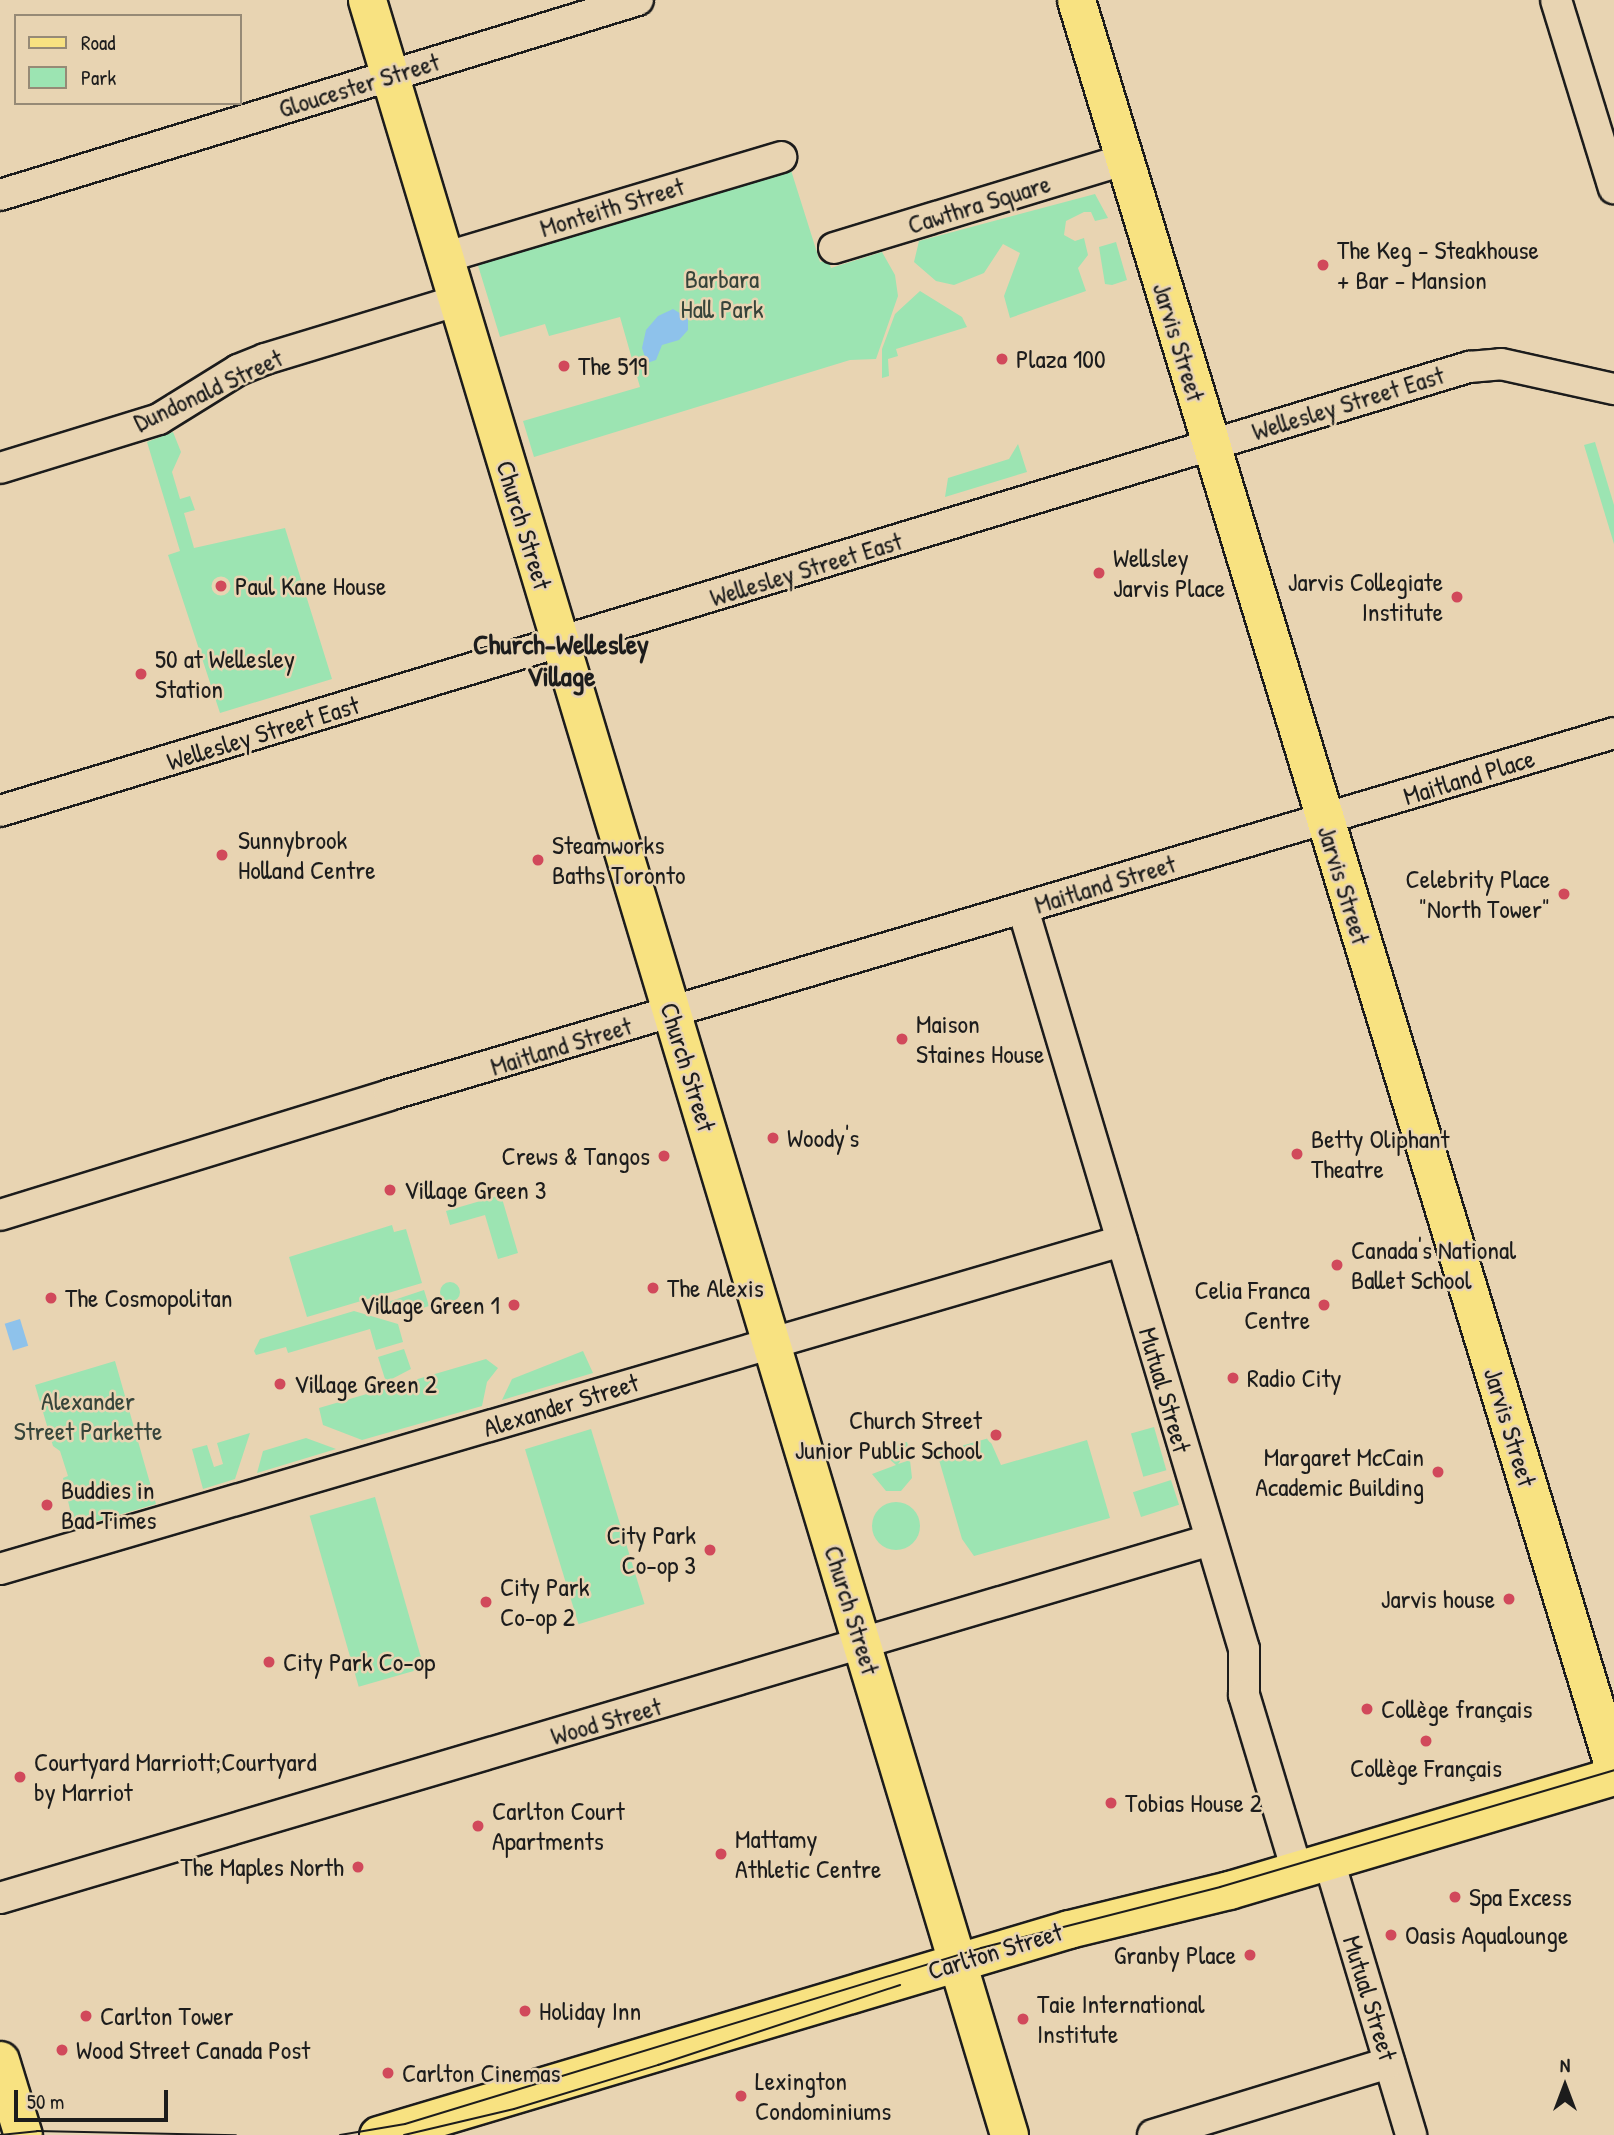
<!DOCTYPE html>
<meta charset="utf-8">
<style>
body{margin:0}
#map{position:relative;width:1614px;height:2135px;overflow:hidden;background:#e8d4b2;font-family:"Patrick Hand",sans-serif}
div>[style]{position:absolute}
.green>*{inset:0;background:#9ce4b2;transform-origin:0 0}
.round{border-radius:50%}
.water>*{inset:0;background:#8ec2eb;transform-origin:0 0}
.roads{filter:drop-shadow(2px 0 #1c1c1c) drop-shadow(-2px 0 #1c1c1c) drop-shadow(0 2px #1c1c1c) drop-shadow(0 -2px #1c1c1c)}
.minor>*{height:30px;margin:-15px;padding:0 15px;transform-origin:15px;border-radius:15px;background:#e8d4b2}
.major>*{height:37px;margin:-18.5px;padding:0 18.5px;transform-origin:18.5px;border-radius:18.5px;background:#f8e281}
.tram>*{height:2px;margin:-1px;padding:0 1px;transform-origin:1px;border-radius:1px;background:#1c1c1c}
.dots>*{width:19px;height:19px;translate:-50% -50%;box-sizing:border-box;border:4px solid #e8d4b2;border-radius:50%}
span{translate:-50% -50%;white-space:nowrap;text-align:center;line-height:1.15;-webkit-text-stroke:5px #e8d4b2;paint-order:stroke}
.street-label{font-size:26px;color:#1c1c1c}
.poi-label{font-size:26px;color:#1c1c1c}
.left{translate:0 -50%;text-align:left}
.right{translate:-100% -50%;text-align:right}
.park-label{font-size:26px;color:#36443a}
.neighbourhood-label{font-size:28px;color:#1c1c1c;font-weight:700}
.legend{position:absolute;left:14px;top:14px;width:228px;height:91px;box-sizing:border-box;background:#e8d4b2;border:2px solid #968a76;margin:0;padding:9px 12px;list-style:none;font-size:21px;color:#1c1c1c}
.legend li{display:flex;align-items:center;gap:14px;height:35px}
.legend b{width:35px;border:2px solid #968a76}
.north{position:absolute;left:1530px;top:2051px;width:70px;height:70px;-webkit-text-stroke:5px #e8d4b2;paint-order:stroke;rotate:0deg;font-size:19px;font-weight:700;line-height:28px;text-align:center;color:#1c1c1c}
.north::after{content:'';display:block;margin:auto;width:24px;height:32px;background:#1c1c1c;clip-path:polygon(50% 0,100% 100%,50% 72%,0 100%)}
.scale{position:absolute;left:14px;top:2090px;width:154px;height:32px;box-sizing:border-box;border:4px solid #1c1c1c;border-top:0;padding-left:9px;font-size:21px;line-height:24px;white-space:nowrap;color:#1c1c1c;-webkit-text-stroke:5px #e8d4b2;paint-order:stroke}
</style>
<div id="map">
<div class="green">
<i style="clip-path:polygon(790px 167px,820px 262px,828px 260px,831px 268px,882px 252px,895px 275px,898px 296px,876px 359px,850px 360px,534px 457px,523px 421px,640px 387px,620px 317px,549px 336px,545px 324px,500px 337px,476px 259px)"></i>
<i style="clip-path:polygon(1095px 194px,1108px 218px,1095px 221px,1091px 212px,1084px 212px,1066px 221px,1064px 235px,1075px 241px,1084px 238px,1088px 255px,1078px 268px,1086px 291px,1010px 318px,1004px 296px,1020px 253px,1003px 244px,984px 273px,954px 285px,936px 281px,914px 262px,919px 241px)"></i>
<i style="clip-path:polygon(1116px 242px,1127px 280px,1112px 285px,1105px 284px,1099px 247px)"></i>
<i style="clip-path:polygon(920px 291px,962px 317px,967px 327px,896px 349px,898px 356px,888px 359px,889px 376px,882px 378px,882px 349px,895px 314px)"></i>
<i style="clip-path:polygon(173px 432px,181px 452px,172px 472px,180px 499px,190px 496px,195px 510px,184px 513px,194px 548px,285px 528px,332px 679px,220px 713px,168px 555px,180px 551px,147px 442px)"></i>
<i style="clip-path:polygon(1595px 442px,1614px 505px,1614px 544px,1584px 445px)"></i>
<i style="clip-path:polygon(1018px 444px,1027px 472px,945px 497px,948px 478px,1009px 459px)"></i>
<i style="clip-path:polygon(501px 1195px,518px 1253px,498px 1259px,485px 1215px,450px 1225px,446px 1211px)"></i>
<i style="clip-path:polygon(392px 1225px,394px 1232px,406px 1229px,422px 1283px,307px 1317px,289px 1257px)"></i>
<i class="round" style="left:440px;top:1282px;width:20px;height:20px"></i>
<i style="clip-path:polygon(424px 1290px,429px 1306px,397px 1316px,384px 1313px,382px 1304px)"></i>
<i style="clip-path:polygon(354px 1311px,398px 1324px,403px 1342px,376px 1350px,370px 1329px,288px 1353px,286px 1347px,256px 1355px,254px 1351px,260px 1339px)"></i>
<i style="clip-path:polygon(404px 1349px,411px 1369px,386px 1382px,378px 1357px)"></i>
<i style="clip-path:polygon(583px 1351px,593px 1373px,502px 1400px,512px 1379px)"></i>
<i style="clip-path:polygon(486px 1359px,498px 1368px,487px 1382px,482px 1406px,362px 1440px,323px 1425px,319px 1408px)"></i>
<i style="clip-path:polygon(115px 1361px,156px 1504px,74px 1528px,63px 1478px,68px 1476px,60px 1451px,53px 1446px,35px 1385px)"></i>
<i style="left:1154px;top:1427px;width:45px;height:24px;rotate:74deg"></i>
<i style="left:591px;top:1429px;width:183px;height:69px;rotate:73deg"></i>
<i style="clip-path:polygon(250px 1433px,235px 1479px,203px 1489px,192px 1449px,207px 1445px,214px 1467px,223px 1464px,217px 1443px)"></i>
<i style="clip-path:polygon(306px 1438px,336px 1449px,257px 1473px,263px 1451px)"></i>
<i style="clip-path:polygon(989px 1438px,1001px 1465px,1087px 1440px,1110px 1518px,974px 1556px,962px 1539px,937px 1453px)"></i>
<i style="clip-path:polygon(907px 1442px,909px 1450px,898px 1464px,910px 1460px,912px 1478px,901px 1491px,886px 1491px,872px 1474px,896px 1465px,887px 1457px,898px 1444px)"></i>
<i style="left:1171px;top:1480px;width:26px;height:40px;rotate:72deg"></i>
<i style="left:375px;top:1497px;width:178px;height:68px;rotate:74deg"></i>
<i class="round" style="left:872px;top:1502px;width:48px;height:48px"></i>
</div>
<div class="water">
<i style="clip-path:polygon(673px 309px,688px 318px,688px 330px,679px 340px,662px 345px,656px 360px,647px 363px,642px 348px,646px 330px,658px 316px)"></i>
<i style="left:20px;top:1319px;width:28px;height:16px;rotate:73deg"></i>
</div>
<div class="roads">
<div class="minor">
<i style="left:1556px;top:0;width:197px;rotate:72.9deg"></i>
<i style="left:0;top:195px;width:667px;rotate:-17deg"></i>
<i style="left:834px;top:248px;width:302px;rotate:-16.9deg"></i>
<i style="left:443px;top:258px;width:353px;rotate:-16.6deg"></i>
<i style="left:0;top:468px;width:166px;rotate:-17.1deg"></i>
<i style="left:159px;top:419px;width:93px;rotate:-31.8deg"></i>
<i style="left:238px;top:370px;width:29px;rotate:-22deg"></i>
<i style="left:265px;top:359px;width:200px;rotate:-16.9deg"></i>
<i style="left:0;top:811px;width:1535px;rotate:-16.82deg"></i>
<i style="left:1469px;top:367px;width:32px;rotate:-5deg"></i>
<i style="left:1501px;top:364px;width:116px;rotate:12.5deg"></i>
<i style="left:1023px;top:909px;width:772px;rotate:73.37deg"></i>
<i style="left:1244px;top:1649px;width:46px;rotate:90deg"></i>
<i style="left:1244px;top:1695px;width:183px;rotate:73.2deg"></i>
<i style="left:0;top:1215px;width:407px;rotate:-17.1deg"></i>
<i style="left:389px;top:1095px;width:1277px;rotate:-16.46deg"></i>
<i style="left:0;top:1569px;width:1169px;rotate:-16.3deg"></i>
<i style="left:1329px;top:1861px;width:286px;rotate:73.3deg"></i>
<i style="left:0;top:1898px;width:1262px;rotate:-16.48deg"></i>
<i style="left:1153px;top:2135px;width:247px;rotate:-17deg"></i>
</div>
<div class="major">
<i style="left:367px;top:0;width:2229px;rotate:73.26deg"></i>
<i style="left:1076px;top:0;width:1849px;rotate:73.08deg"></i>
<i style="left:0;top:2060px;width:78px;rotate:73deg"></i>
<i style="left:378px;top:2135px;width:721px;rotate:-16.6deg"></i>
<i style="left:1069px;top:1929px;width:165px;rotate:-13.7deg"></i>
<i style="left:1229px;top:1890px;width:402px;rotate:-16.5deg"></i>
</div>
</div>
<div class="tram">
<i style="left:0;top:2135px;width:37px;rotate:-6deg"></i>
<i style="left:37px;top:2131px;width:199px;rotate:1.2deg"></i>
<i style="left:340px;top:2135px;width:66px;rotate:-9.6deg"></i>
<i style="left:405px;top:2124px;width:602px;rotate:-16.99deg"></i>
<i style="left:981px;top:1948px;width:247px;rotate:-14.3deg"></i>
<i style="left:1220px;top:1887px;width:411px;rotate:-16.5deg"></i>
<i style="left:404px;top:2135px;width:113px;rotate:-13.3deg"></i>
<i style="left:514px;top:2109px;width:151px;rotate:-17deg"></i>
<i style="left:658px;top:2065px;width:255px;rotate:-18.3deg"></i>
</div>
<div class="dots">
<i style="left:1323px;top:265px;background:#d1495b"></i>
<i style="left:1002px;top:359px;background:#d1495b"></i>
<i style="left:564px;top:366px;background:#d1495b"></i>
<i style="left:1099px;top:573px;background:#d1495b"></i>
<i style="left:221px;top:586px;background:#d1495b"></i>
<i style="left:1457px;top:597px;background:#d1495b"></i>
<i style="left:141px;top:674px;background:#d1495b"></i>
<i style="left:222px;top:855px;background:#d1495b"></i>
<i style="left:538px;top:860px;background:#d1495b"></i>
<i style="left:1564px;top:894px;background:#d1495b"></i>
<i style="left:902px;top:1039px;background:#d1495b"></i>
<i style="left:773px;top:1138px;background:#d1495b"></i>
<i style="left:1297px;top:1154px;background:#d1495b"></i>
<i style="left:664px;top:1156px;background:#d1495b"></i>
<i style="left:390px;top:1190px;background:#d1495b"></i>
<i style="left:1337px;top:1265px;background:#d1495b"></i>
<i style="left:653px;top:1288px;background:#d1495b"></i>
<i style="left:51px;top:1298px;background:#d1495b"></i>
<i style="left:514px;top:1305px;background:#d1495b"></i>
<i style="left:1324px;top:1305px;background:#d1495b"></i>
<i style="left:1233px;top:1378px;background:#d1495b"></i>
<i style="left:280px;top:1384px;background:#d1495b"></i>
<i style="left:996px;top:1435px;background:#d1495b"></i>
<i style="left:1438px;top:1472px;background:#d1495b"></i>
<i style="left:47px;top:1505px;background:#d1495b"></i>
<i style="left:710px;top:1550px;background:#d1495b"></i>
<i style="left:1509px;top:1599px;background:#d1495b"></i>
<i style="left:486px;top:1602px;background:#d1495b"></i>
<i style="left:269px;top:1662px;background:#d1495b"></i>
<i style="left:1367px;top:1709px;background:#d1495b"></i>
<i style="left:1426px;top:1741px;background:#d1495b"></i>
<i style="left:20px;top:1777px;background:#d1495b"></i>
<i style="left:1111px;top:1803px;background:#d1495b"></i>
<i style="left:478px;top:1826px;background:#d1495b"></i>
<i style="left:721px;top:1854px;background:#d1495b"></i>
<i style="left:358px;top:1867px;background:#d1495b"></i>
<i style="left:1455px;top:1897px;background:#d1495b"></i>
<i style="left:1391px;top:1935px;background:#d1495b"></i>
<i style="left:1250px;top:1955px;background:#d1495b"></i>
<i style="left:525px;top:2011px;background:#d1495b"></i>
<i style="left:86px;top:2016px;background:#d1495b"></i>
<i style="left:1023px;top:2019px;background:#d1495b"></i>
<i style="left:62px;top:2050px;background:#d1495b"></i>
<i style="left:388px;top:2073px;background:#d1495b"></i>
<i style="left:741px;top:2096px;background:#d1495b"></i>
</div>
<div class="street-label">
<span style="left:359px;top:85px;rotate:-17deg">Gloucester Street</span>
<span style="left:979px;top:204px;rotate:-17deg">Cawthra Square</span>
<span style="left:612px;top:207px;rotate:-17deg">Monteith Street</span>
<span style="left:1179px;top:342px;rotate:73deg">Jarvis Street</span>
<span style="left:208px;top:390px;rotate:-25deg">Dundonald Street</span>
<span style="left:1348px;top:403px;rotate:-17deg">Wellesley Street East</span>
<span style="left:524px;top:525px;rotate:73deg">Church Street</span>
<span style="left:806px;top:569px;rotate:-17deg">Wellesley Street East</span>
<span style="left:263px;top:733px;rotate:-17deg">Wellesley Street East</span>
<span style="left:1469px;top:777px;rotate:-17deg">Maitland Place</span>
<span style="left:1105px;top:884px;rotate:-17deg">Maitland Street</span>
<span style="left:1344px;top:885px;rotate:73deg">Jarvis Street</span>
<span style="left:561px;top:1046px;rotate:-17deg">Maitland Street</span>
<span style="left:688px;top:1067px;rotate:73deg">Church Street</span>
<span style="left:1165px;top:1390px;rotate:74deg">Mutual Street</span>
<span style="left:561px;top:1405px;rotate:-17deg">Alexander Street</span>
<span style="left:1510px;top:1427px;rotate:73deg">Jarvis Street</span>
<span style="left:852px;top:1610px;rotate:73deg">Church Street</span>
<span style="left:606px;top:1721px;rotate:-16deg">Wood Street</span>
<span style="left:995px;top:1951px;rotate:-17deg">Carlton Street</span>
<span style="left:1370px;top:1998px;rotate:73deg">Mutual Street</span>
</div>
<div class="poi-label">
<span class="left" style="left:1337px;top:265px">The Keg - Steakhouse<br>+ Bar - Mansion</span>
<span class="left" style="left:1016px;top:359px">Plaza 100</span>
<span class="left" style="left:578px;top:366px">The 519</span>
<span class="left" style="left:1113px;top:573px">Wellsley<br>Jarvis Place</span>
<span class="right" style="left:1443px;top:597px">Jarvis Collegiate<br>Institute</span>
<span class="left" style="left:235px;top:586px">Paul Kane House</span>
<span class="left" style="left:155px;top:674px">50 at Wellesley<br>Station</span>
<span class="left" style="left:238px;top:855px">Sunnybrook<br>Holland Centre</span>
<span class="left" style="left:552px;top:860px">Steamworks<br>Baths Toronto</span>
<span class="right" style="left:1550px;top:894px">Celebrity Place<br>"North Tower"</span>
<span class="left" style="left:916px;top:1039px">Maison<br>Staines House</span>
<span class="left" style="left:787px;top:1138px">Woody's</span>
<span class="left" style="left:1311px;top:1154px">Betty Oliphant<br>Theatre</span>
<span class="right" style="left:650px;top:1156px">Crews &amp; Tangos</span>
<span class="left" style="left:404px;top:1190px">Village Green 3</span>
<span class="left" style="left:1351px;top:1265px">Canada's National<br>Ballet School</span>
<span class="left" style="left:667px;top:1288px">The Alexis</span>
<span class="right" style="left:1310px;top:1305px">Celia Franca<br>Centre</span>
<span class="left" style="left:65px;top:1298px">The Cosmopolitan</span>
<span class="right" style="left:500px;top:1305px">Village Green 1</span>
<span class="left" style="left:1247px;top:1378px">Radio City</span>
<span class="left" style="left:294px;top:1384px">Village Green 2</span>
<span class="right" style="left:982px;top:1435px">Church Street<br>Junior Public School</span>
<span class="right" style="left:1424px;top:1472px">Margaret McCain<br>Academic Building</span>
<span class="left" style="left:61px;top:1505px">Buddies in<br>Bad Times</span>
<span class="right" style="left:696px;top:1550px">City Park<br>Co-op 3</span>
<span class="left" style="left:500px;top:1602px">City Park<br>Co-op 2</span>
<span class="right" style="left:1495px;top:1599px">Jarvis house</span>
<span class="left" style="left:283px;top:1662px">City Park Co-op</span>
<span class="left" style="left:1381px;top:1709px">Collège français</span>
<span class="left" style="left:34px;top:1777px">Courtyard Marriott;Courtyard<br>by Marriot</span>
<span style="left:1426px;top:1768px">Collège Français</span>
<span class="left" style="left:1125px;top:1803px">Tobias House 2</span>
<span class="left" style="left:492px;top:1826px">Carlton Court<br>Apartments</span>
<span class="left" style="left:735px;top:1854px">Mattamy<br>Athletic Centre</span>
<span class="right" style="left:344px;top:1867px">The Maples North</span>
<span class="left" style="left:1469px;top:1897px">Spa Excess</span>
<span class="left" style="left:1405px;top:1935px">Oasis Aqualounge</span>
<span class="right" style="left:1236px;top:1955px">Granby Place</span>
<span class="left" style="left:1037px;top:2019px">Taie International<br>Institute</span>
<span class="left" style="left:539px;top:2011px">Holiday Inn</span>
<span class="left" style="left:100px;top:2016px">Carlton Tower</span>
<span class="left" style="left:76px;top:2050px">Wood Street Canada Post</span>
<span class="left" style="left:402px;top:2073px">Carlton Cinemas</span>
<span class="left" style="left:755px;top:2096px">Lexington<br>Condominiums</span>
</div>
<div class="park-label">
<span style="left:722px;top:294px">Barbara<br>Hall Park</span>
<span style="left:88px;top:1416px">Alexander<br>Street Parkette</span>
</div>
<div class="neighbourhood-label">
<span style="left:561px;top:660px">Church-Wellesley<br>Village</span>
</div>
<ul class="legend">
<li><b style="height:9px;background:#f8e281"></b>Road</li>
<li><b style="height:19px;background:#9ce4b2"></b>Park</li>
</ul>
<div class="north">N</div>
<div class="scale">50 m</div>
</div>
